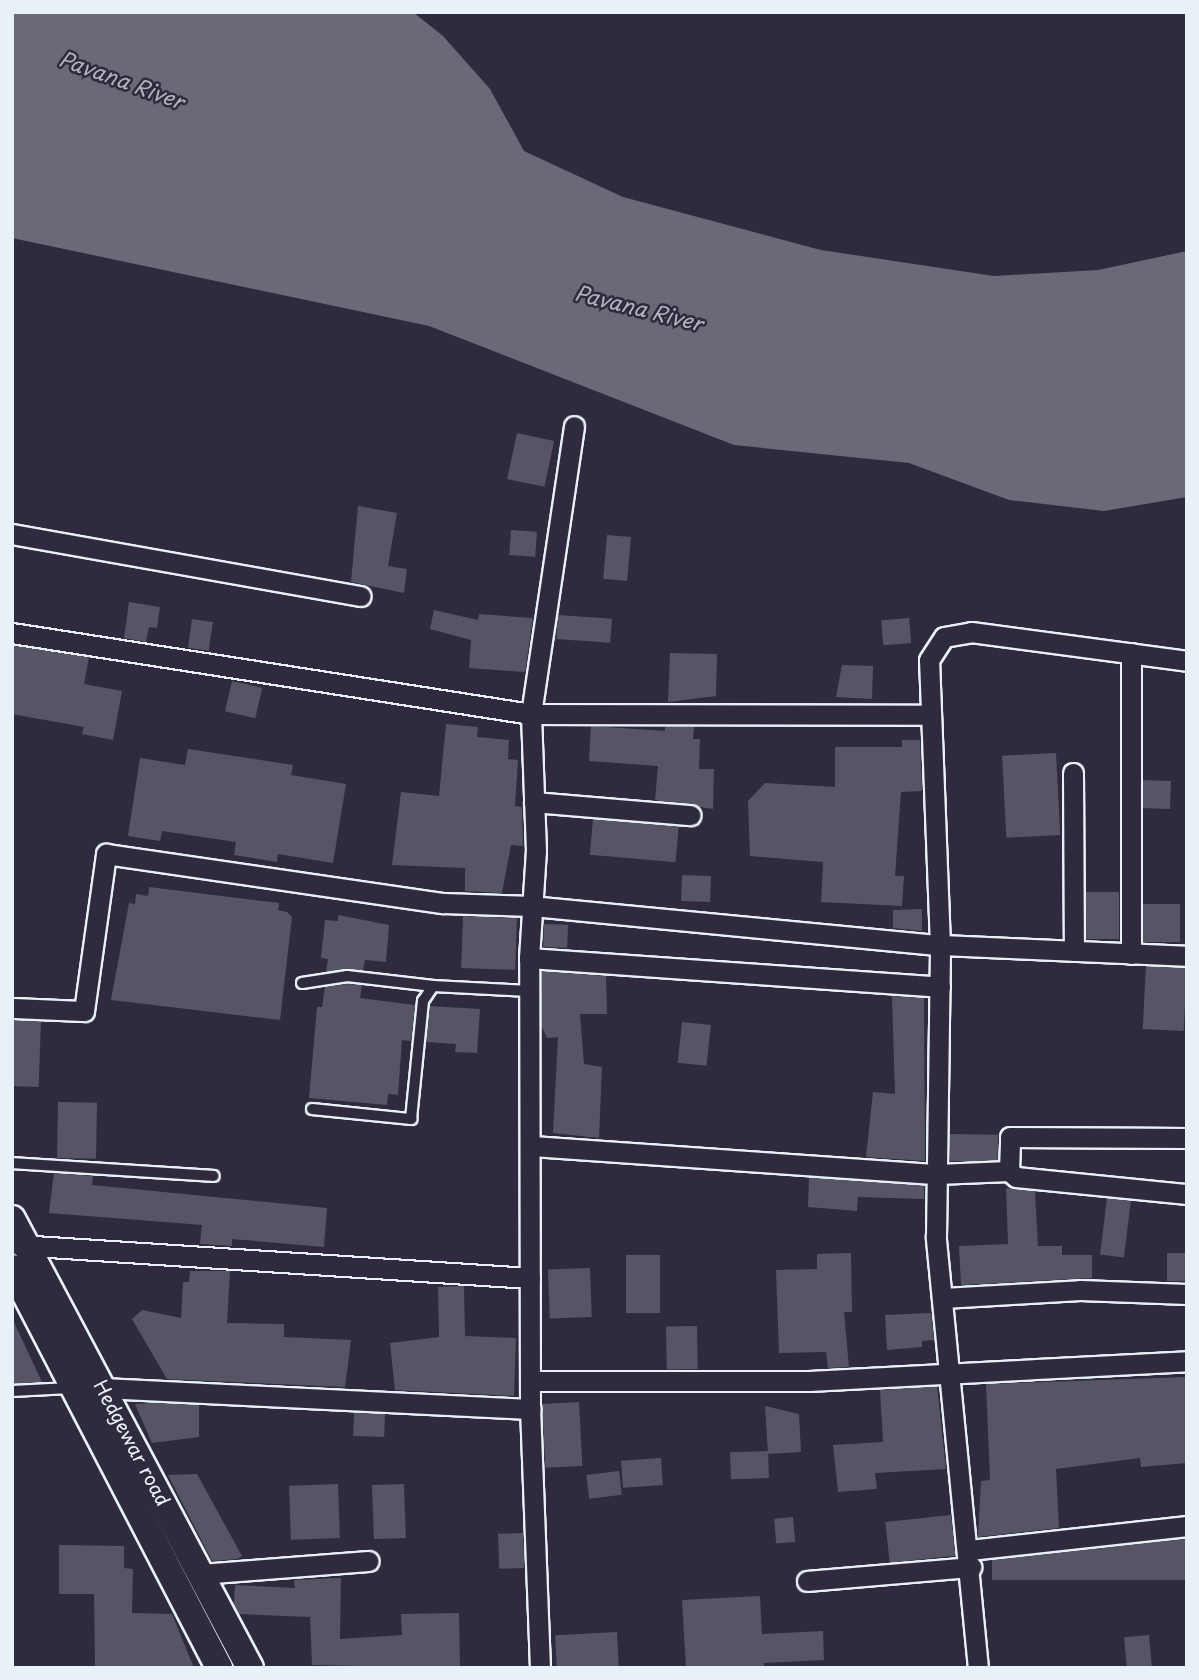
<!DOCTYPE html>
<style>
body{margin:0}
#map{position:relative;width:1199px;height:1680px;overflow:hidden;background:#2f2a3d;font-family:"Playpen Sans",sans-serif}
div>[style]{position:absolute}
.water>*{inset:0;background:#696978}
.building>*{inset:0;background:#575565;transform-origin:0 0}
.roads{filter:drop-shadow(2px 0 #e8f1f8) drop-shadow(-2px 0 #e8f1f8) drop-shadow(0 2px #e8f1f8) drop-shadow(0 -2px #e8f1f8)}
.lane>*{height:10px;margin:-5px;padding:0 5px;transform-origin:5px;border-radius:5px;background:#2f2a3d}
.street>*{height:19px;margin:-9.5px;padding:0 9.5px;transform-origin:9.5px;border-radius:9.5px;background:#2f2a3d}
.secondary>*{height:26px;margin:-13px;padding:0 13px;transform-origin:13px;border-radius:13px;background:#2f2a3d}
span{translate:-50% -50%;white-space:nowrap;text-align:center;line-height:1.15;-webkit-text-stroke:5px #2f2a3d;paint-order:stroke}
.street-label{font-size:19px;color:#e8f1f8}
.water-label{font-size:21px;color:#afb4be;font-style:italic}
.frame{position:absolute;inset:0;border:14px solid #e8f1f8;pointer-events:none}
</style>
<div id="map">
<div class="water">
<i style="clip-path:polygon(12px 12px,413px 12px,443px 36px,490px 89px,524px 151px,623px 197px,821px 250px,994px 276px,1098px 270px,1187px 251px,1187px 497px,1104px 511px,1009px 500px,909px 463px,734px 445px,429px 326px,12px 238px)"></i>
</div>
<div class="building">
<i style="left:517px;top:433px;width:38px;height:47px;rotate:12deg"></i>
<i style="clip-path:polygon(358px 506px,397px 513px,388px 566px,407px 569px,404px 593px,351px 582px)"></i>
<i style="left:511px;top:530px;width:26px;height:25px;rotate:4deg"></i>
<i style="left:607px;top:535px;width:24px;height:44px;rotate:5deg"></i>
<i style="clip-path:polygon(129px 602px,160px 607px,157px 628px,149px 627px,146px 642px,124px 638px)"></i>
<i style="clip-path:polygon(434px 610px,478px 620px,479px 614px,533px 618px,525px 672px,469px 668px,471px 640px,430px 629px)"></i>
<i style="left:558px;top:615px;width:54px;height:24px;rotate:4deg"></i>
<i style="left:909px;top:618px;width:25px;height:28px;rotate:85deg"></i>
<i style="left:192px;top:619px;width:21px;height:29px;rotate:8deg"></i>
<i style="clip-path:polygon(12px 645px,89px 657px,84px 684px,122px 691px,113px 740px,82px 734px,84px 727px,12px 714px)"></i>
<i style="clip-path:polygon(670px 653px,717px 654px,716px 696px,668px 702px)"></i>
<i style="clip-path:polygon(842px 665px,873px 666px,872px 699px,836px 697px)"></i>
<i style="left:232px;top:681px;width:31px;height:31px;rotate:13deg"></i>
<i style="clip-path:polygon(446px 724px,478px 727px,477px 737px,509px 740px,508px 759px,518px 760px,515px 806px,522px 807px,523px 846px,511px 845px,502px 893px,465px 891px,465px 868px,392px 865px,401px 792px,439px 796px)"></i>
<i style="clip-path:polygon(591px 726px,665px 731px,665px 727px,694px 727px,693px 739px,700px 739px,699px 769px,714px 769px,713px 809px,655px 800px,658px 766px,589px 761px)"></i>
<i style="clip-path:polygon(902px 740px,920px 740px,922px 791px,901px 792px,895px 876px,904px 876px,902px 906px,821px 902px,823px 862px,750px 856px,748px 801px,765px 783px,835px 787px,835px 747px,902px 747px)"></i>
<i style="clip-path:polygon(188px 749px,293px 765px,291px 775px,346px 784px,333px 863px,278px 854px,277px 862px,234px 855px,236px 842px,162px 831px,160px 841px,128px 836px,140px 758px,185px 765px)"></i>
<i style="left:1056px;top:753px;width:82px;height:54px;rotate:87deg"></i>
<i style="left:1143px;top:780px;width:28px;height:28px;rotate:2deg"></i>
<i style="left:593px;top:819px;width:86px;height:36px;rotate:5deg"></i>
<i style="left:682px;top:875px;width:29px;height:26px;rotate:2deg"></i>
<i style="clip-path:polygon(149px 887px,279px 903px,278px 910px,287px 912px,292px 917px,280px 1020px,111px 1000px,129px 903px,135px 904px,136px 894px,148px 896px)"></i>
<i style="left:1086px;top:892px;width:33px;height:47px"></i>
<i style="left:1143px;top:904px;width:37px;height:38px"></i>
<i style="clip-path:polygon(922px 909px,922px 931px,893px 928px,893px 910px)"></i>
<i style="clip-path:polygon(338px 915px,389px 925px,386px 962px,365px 960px,363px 970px,326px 972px,328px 959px,321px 958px,325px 920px,338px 921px)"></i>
<i style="left:463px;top:916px;width:54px;height:52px;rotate:2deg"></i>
<i style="left:544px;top:924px;width:24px;height:23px;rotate:2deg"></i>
<i style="left:1146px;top:966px;width:41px;height:63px;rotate:3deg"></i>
<i style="clip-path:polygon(541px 971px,606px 976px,607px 1014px,580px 1014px,584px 1064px,602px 1067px,599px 1138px,553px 1133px,558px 1037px,547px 1038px,541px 1025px)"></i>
<i style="clip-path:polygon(347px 984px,362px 985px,360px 998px,415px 1005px,411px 1041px,402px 1040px,398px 1095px,388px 1094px,387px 1105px,309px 1098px,317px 1007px,322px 1007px,325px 987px)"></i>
<i style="clip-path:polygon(892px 996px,924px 998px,925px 1161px,866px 1157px,873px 1092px,895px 1094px)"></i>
<i style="clip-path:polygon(430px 1006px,480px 1009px,477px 1053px,455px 1052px,456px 1044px,426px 1042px)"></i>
<i style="left:12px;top:1020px;width:29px;height:66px;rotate:2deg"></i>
<i style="left:682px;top:1022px;width:29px;height:41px;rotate:6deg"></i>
<i style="left:58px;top:1102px;width:39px;height:56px;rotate:1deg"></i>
<i style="left:950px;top:1134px;width:48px;height:27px;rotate:1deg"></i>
<i style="clip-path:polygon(54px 1173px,93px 1176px,92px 1185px,327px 1208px,324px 1247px,232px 1239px,232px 1246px,200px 1244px,202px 1225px,49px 1213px)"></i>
<i style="clip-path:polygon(809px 1177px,924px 1185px,924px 1199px,858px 1197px,857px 1211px,808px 1207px)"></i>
<i style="clip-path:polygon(1006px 1188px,1035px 1191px,1038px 1246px,1062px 1246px,1062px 1255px,1092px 1255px,1092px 1278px,961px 1285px,959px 1246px,1008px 1244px)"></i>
<i style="left:1107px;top:1198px;width:24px;height:57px;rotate:7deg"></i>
<i style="clip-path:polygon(851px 1253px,852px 1312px,844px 1312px,849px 1367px,828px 1368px,826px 1352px,779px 1353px,776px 1270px,817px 1269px,817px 1254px)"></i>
<i style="left:1187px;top:1253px;width:28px;height:20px;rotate:90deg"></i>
<i style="left:626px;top:1255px;width:34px;height:58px"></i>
<i style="left:590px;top:1268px;width:49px;height:42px;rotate:88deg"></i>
<i style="clip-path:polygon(190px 1271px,230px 1271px,227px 1323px,284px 1324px,284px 1337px,351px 1340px,345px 1387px,167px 1379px,132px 1319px,142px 1310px,181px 1318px,183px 1282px,189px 1282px)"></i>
<i style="clip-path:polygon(464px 1286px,465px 1336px,516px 1338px,514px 1396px,395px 1390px,390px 1343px,439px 1337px,438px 1287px)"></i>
<i style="clip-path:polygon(931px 1313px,934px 1340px,922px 1341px,922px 1347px,887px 1350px,885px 1315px)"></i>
<i style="clip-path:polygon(12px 1318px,42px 1382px,12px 1384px)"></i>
<i style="left:697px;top:1326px;width:43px;height:31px;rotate:89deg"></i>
<i style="clip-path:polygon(1187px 1377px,1187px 1463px,1141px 1467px,1140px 1458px,1056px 1469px,1059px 1528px,978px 1537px,981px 1481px,990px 1480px,986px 1384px)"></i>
<i style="clip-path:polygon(937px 1386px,946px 1469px,875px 1473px,877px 1489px,838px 1492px,833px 1445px,883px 1442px,880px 1390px)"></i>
<i style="left:579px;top:1402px;width:64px;height:37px;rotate:87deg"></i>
<i style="clip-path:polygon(153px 1403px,199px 1405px,199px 1437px,152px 1443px,135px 1404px)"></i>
<i style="clip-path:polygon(765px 1406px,799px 1414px,801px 1452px,768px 1454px)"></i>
<i style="left:354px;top:1413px;width:31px;height:23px;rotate:2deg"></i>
<i style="left:768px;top:1451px;width:27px;height:38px;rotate:88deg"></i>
<i style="left:661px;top:1458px;width:27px;height:40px;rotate:86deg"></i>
<i style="left:619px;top:1471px;width:24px;height:33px;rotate:83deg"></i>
<i style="clip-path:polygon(197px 1474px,242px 1556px,237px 1559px,212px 1561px,168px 1475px)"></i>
<i style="left:338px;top:1484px;width:54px;height:49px;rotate:88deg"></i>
<i style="left:404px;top:1484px;width:54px;height:32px;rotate:88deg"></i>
<i style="left:951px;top:1515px;width:41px;height:66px;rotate:84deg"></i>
<i style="left:793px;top:1517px;width:25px;height:19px;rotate:85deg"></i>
<i style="left:523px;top:1533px;width:35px;height:25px;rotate:88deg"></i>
<i style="left:1187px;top:1538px;width:42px;height:195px;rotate:90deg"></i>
<i style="clip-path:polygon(59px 1545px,124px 1546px,124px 1568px,133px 1569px,132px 1613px,172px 1614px,194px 1668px,95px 1668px,94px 1594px,59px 1594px)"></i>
<i style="clip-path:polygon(341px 1578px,340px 1639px,402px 1635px,401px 1614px,459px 1613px,460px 1668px,312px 1665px,310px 1617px,239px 1614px,234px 1604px,235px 1585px,295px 1588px,294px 1580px)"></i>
<i style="clip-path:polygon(760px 1596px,762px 1634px,823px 1631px,824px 1660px,764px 1663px,764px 1668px,686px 1668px,682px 1600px)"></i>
<i style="left:617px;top:1632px;width:36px;height:62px;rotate:87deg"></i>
<i style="left:1149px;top:1635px;width:33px;height:25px;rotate:85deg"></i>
</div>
<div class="roads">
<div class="lane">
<i style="left:302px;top:983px;width:46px;rotate:-8.8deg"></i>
<i style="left:347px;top:976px;width:87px;rotate:6.6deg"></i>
<i style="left:312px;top:1109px;width:100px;rotate:5.8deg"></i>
<i style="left:411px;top:1119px;width:119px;rotate:-84.2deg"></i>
<i style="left:423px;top:1001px;width:18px;rotate:-56deg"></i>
<i style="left:433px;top:986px;width:96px;rotate:3deg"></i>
<i style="left:12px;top:1163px;width:202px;rotate:3.7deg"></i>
<i style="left:12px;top:1391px;width:58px;rotate:-3deg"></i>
</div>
<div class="street">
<i style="left:12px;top:534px;width:354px;rotate:10.1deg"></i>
<i style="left:12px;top:633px;width:525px;rotate:8.87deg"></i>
<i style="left:531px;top:714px;width:396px;rotate:0.1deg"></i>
<i style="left:1131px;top:653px;width:301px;rotate:90deg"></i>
<i style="left:1073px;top:773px;width:178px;rotate:89.7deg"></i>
<i style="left:534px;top:802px;width:157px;rotate:4.8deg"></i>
<i style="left:529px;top:958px;width:412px;rotate:4deg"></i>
<i style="left:12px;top:1008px;width:72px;rotate:2.4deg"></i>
<i style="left:84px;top:1011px;width:159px;rotate:-82deg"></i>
<i style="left:106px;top:854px;width:341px;rotate:8.3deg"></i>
<i style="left:443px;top:903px;width:89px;rotate:1.9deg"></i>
<i style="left:532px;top:906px;width:410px;rotate:5.5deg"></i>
<i style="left:940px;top:945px;width:247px;rotate:2.5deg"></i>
<i style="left:532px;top:1146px;width:406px;rotate:4deg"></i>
<i style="left:937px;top:1174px;width:72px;rotate:-2.4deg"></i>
<i style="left:1009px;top:1171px;width:9px;rotate:41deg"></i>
<i style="left:1016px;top:1177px;width:172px;rotate:5.7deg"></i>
<i style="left:1009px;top:1171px;width:34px;rotate:-88deg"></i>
<i style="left:1010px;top:1137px;width:177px;rotate:0.3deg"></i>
<i style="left:18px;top:1245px;width:513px;rotate:3.69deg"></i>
<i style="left:943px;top:1298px;width:137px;rotate:-3.3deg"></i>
<i style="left:1080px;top:1290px;width:107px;rotate:2.1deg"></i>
<i style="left:531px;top:1381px;width:278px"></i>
<i style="left:809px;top:1381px;width:379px;rotate:-3deg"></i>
<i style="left:102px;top:1388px;width:429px;rotate:2.8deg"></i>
<i style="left:970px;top:1550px;width:218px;rotate:-6.3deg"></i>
<i style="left:200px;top:1574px;width:169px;rotate:-4.4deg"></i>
<i style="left:807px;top:1581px;width:165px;rotate:-4.9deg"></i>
<i style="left:540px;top:1668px;width:259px;rotate:-92.2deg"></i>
<i style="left:530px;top:1409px;width:451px;rotate:-90.1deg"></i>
<i style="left:529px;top:958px;width:107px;rotate:-86.3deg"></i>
<i style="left:536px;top:851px;width:137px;rotate:-92.1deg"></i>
<i style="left:531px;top:714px;width:291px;rotate:-81.5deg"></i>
<i style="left:978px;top:1668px;width:433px;rotate:-95.6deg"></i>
<i style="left:936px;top:1237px;width:292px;rotate:-89.2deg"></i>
<i style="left:940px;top:945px;width:285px;rotate:-92.2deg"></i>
<i style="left:929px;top:660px;width:27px;rotate:-57deg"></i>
<i style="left:944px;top:637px;width:27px;rotate:-10deg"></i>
<i style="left:971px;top:632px;width:218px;rotate:7.6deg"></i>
</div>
<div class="secondary">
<i style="left:12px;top:1219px;width:508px;rotate:62.07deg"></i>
<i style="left:12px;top:1268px;width:450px;rotate:62.6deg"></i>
</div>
</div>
<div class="street-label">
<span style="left:132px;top:1443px;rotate:62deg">Hedgewar road</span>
</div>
<div class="water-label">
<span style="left:122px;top:79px;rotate:20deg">Pavana River</span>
<span style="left:639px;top:307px;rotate:14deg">Pavana River</span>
</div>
<div class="frame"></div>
</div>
